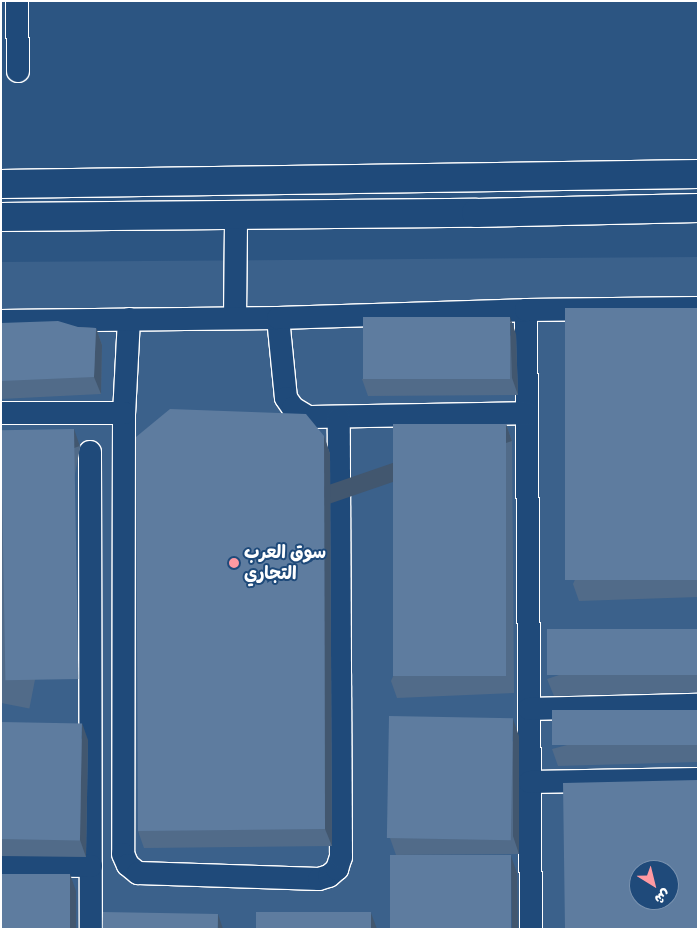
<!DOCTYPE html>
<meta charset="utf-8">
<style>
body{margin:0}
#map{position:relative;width:699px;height:930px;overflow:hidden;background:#2c5582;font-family:Itim,"Playpen Sans Arabic",sans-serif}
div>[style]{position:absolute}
.built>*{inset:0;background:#3b618b}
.roads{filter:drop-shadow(1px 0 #fff) drop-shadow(-1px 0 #fff) drop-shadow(0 1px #fff) drop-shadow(0 -1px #fff)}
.minor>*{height:22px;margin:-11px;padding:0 11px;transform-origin:11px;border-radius:11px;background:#1f4a7a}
.major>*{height:28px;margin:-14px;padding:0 14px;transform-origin:14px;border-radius:14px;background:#1f4a7a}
.wall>*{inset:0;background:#516b89;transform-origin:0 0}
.shaded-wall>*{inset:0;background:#42576f;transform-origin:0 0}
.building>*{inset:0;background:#5e7c9f;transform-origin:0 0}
.dots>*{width:14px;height:14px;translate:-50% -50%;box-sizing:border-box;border:2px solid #1f4a7a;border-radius:50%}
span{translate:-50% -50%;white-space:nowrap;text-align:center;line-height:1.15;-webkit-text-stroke:4px #1f4a7a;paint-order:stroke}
.poi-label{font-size:18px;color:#fff;font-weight:700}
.left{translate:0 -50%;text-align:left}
.frame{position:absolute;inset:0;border:2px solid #fff;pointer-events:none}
.north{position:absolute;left:629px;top:860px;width:50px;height:50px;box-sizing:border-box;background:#1f4a7a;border:1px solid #7992af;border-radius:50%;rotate:144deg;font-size:14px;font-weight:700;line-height:20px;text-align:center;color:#fff}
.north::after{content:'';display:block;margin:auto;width:18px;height:22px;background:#ff9aa2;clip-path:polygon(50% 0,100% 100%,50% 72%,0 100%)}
</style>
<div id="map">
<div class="built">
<i style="clip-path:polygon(evenodd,698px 257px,698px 929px,1px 929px,1px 262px,698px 257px,639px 870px,669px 870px,669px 900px,639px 900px,639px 870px)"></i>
</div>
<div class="roads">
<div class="minor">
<i style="left:17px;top:1px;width:70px;rotate:89.2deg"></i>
<i style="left:526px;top:310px;width:619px;rotate:89.54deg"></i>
<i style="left:235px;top:318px;width:103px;rotate:-89.4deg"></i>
<i style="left:278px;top:318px;width:80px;rotate:84.3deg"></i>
<i style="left:286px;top:398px;width:12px;rotate:55deg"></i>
<i style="left:293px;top:408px;width:17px;rotate:31deg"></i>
<i style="left:308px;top:417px;width:219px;rotate:-1deg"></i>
<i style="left:129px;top:319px;width:94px;rotate:93deg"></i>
<i style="left:124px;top:413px;width:441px;rotate:90.1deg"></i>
<i style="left:123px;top:854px;width:12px;rotate:66deg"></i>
<i style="left:128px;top:865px;width:13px;rotate:39deg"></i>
<i style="left:138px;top:873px;width:181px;rotate:1.9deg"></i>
<i style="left:319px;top:879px;width:10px;rotate:-17deg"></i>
<i style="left:329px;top:876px;width:11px;rotate:-41deg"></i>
<i style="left:337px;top:869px;width:13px;rotate:-72deg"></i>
<i style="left:341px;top:857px;width:439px;rotate:-90.3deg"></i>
<i style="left:1px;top:321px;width:277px;rotate:-0.6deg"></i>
<i style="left:278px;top:318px;width:248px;rotate:-1.8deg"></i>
<i style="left:526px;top:310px;width:172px;rotate:-0.7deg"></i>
<i style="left:1px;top:413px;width:123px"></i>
<i style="left:90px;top:452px;width:477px;rotate:89.9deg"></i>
<i style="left:529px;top:709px;width:169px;rotate:-1.4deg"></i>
<i style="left:530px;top:782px;width:168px;rotate:-1deg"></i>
<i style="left:1px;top:865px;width:90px;rotate:0.6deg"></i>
</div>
<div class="major">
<i style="left:1px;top:184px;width:697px;rotate:-0.82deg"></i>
<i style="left:1px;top:217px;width:475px;rotate:-0.5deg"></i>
<i style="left:476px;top:213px;width:222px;rotate:-1.3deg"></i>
</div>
</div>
<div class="wall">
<i style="clip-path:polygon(698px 308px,698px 597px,579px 601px,573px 584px)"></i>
<i style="clip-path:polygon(1px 323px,96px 328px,102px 345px,101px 394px,1px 399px)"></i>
<i style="clip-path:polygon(516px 334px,518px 395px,368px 396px,362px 379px)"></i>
<i style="clip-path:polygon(506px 424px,512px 441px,514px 693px,397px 698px,391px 681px)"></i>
<i style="left:1px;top:430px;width:81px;height:268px;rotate:11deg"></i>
<i style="clip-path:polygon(324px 436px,330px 454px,332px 846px,144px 848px,138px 831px)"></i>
<i style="clip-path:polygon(698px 629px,698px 692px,554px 696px,547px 679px)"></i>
<i style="clip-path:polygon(698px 710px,698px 762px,558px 766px,552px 749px)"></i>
<i style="clip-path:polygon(1px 722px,88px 740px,86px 857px,1px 856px)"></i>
<i style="clip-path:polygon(519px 736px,519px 854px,396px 855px,390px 838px)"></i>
</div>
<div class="shaded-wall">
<i style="clip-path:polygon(510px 317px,516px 334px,518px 395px,512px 378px)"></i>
<i style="clip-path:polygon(96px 328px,102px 345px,101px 394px,94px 377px)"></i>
<i style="left:506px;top:424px;width:18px;height:252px;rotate:71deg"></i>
<i style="left:74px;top:429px;width:18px;height:250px;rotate:71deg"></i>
<i style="clip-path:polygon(324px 436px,330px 454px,332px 846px,325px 829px)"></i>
<i style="clip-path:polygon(513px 719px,519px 736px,519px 854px,513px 836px)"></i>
<i style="clip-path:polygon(82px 723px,88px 740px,86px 857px,80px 840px)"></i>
<i style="clip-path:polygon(511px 856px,517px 873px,518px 929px,512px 929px)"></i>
<i style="clip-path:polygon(70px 874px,76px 891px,76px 929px,70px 929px)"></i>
<i style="clip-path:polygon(371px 913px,377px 929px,371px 929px)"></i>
<i style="clip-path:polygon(218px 914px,223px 929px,218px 929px)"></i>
</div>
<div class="building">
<i style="left:698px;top:308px;width:272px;height:133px;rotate:90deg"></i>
<i style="left:363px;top:317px;width:147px;height:62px"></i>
<i style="clip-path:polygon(58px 321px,78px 327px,96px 328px,94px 377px,1px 381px,1px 323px)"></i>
<i style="clip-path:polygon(170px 409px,306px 414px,324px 436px,325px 829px,138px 831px,136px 437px)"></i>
<i style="left:506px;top:424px;width:252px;height:113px;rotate:90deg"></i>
<i style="left:74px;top:429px;width:250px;height:73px;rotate:89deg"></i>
<i style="left:698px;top:629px;width:46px;height:151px;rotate:90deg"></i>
<i style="left:698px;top:710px;width:35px;height:146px;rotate:90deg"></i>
<i style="left:389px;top:716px;width:124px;height:122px;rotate:1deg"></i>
<i style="left:1px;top:722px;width:81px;height:117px;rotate:1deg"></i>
<i style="clip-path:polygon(evenodd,698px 780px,698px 929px,565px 929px,563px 783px,698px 780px,639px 870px,669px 870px,669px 900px,639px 900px,639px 870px)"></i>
<i style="left:390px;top:855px;width:121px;height:74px"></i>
<i style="left:1px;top:874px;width:69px;height:55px"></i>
<i style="left:103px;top:912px;width:115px;height:17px;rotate:1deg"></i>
<i style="left:256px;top:912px;width:115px;height:17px"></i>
</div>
<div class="dots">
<i style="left:234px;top:563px;background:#ff9aa2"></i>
</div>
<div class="poi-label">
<span class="left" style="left:244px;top:563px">سوق العرب<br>التجاري</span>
</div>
<div class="frame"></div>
<div class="north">ش</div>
</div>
